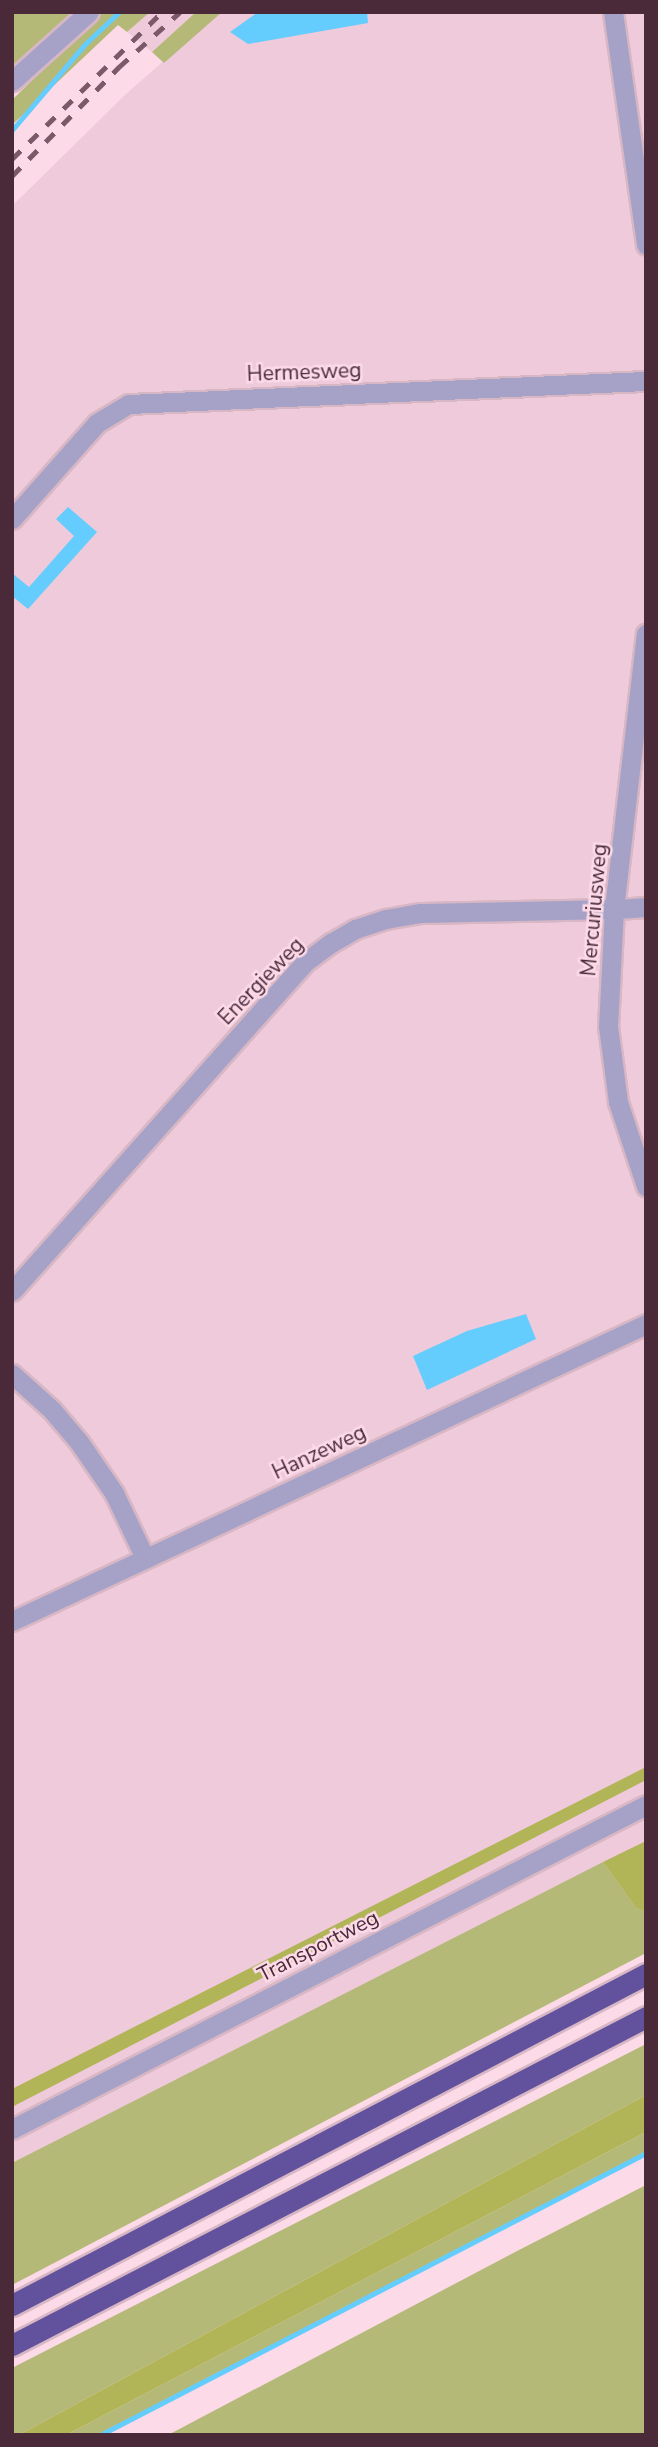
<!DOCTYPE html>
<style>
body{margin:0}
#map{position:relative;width:658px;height:2447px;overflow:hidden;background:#fcdae8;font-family:"Nunito Sans",sans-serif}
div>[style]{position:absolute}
.built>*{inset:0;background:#efcada}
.green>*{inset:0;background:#b5b978}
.forest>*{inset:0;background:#b1b557}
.water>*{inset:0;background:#65cdfe}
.stream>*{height:5px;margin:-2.5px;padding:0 2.5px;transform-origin:2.5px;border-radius:2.5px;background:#65cdfe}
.roads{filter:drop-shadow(2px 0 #d8b7c5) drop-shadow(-2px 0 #d8b7c5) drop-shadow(0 2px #d8b7c5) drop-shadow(0 -2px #d8b7c5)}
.minor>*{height:19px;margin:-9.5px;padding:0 9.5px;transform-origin:9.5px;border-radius:9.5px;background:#a6a2c7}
.tertiary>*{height:19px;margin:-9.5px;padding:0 9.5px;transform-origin:9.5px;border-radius:9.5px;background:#a6a2c7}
.motorway>*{height:21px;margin:-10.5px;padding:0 10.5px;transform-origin:10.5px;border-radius:10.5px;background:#62529e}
.rail>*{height:5px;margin-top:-2.5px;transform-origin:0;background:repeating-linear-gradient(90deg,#7a5968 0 12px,transparent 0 24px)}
span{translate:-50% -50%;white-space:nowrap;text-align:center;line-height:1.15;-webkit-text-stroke:5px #fcdae8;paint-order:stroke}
.street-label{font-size:21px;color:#4a2a39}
.frame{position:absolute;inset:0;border:14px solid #4a2a39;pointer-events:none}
</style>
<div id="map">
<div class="built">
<i style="clip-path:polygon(150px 12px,196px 12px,152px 52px,127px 32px)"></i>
<i style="clip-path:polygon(219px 12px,646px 12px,646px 1923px,12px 2208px,12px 206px,125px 95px)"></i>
</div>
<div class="green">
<i style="clip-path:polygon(12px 12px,73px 12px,12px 70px)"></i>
<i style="clip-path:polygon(102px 12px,150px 12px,127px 32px,118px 25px,12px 125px,12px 100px)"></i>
<i style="clip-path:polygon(196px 12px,222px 12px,164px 63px,152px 52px)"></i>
<i style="clip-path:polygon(603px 1862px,636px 1908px,646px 1912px,646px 1953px,12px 2285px,12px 2163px)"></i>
<i style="clip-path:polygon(646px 2044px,646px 2095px,19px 2435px,12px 2435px,12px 2368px)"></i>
<i style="clip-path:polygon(646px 2132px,646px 2155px,104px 2435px,66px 2435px)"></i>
<i style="clip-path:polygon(646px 2185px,646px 2435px,168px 2435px,519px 2250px)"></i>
</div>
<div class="forest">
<i style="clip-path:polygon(646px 1767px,646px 1780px,12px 2107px,12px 2089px)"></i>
<i style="clip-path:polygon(646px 1841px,646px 1912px,636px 1908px,603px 1862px)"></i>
<i style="clip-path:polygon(646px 2095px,646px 2132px,66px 2435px,19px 2435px)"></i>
</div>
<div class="water">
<i style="clip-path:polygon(258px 12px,367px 12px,368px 23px,248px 44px,230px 32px)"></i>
<i style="clip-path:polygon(68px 507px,97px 532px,28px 609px,12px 596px,12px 573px,29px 587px,74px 536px,56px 519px)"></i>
<i style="clip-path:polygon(526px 1314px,536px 1339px,427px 1390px,413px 1356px,467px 1331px)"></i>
</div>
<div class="stream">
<i style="left:12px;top:130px;width:113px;rotate:-49.7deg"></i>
<i style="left:85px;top:44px;width:47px;rotate:-43.3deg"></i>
<i style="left:100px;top:2435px;width:615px;rotate:-27.32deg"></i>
</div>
<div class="roads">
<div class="minor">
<i style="left:613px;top:12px;width:235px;rotate:81.9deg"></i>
<i style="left:12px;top:519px;width:128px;rotate:-48.5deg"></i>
<i style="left:97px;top:423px;width:37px;rotate:-31deg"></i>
<i style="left:129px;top:404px;width:518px;rotate:-2.55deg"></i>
<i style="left:12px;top:1291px;width:439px;rotate:-48.3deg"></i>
<i style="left:304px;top:963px;width:34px;rotate:-37deg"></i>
<i style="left:331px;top:943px;width:28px;rotate:-30deg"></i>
<i style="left:355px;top:929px;width:33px;rotate:-18deg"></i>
<i style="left:386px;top:919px;width:35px;rotate:-10deg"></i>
<i style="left:420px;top:913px;width:194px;rotate:-1.2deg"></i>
<i style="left:614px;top:909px;width:277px;rotate:-83.4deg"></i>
<i style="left:12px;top:1374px;width:54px;rotate:42deg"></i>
<i style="left:52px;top:1410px;width:42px;rotate:49.8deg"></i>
<i style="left:79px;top:1442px;width:62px;rotate:55.5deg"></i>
<i style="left:114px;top:1493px;width:72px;rotate:64.5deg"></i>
<i style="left:12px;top:1621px;width:700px;rotate:-25.1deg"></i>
</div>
<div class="tertiary">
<i style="left:12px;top:81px;width:103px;rotate:-41.9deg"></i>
<i style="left:646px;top:907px;width:32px;rotate:176deg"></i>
<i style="left:614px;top:909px;width:117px;rotate:92.9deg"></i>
<i style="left:608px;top:1026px;width:77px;rotate:82.5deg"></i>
<i style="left:618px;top:1102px;width:89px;rotate:71.6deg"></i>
<i style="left:12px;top:2129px;width:712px;rotate:-27.07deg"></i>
</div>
<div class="motorway">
<i style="left:12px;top:2305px;width:715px;rotate:-27.57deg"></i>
<i style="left:12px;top:2345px;width:714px;rotate:-27.35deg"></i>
</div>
</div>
<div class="rail">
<i style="left:12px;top:159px;width:210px;rotate:-44.4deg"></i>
<i style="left:12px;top:176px;width:153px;rotate:-45.5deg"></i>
<i style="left:119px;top:67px;width:82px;rotate:-42deg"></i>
</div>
<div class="street-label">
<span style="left:304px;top:372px;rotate:-2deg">Hermesweg</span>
<span style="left:594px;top:910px;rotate:-85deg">Mercuriusweg</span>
<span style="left:261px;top:981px;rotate:-46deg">Energieweg</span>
<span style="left:319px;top:1452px;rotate:-25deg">Hanzeweg</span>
<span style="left:318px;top:1946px;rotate:-27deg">Transportweg</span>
</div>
<div class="frame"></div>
</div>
